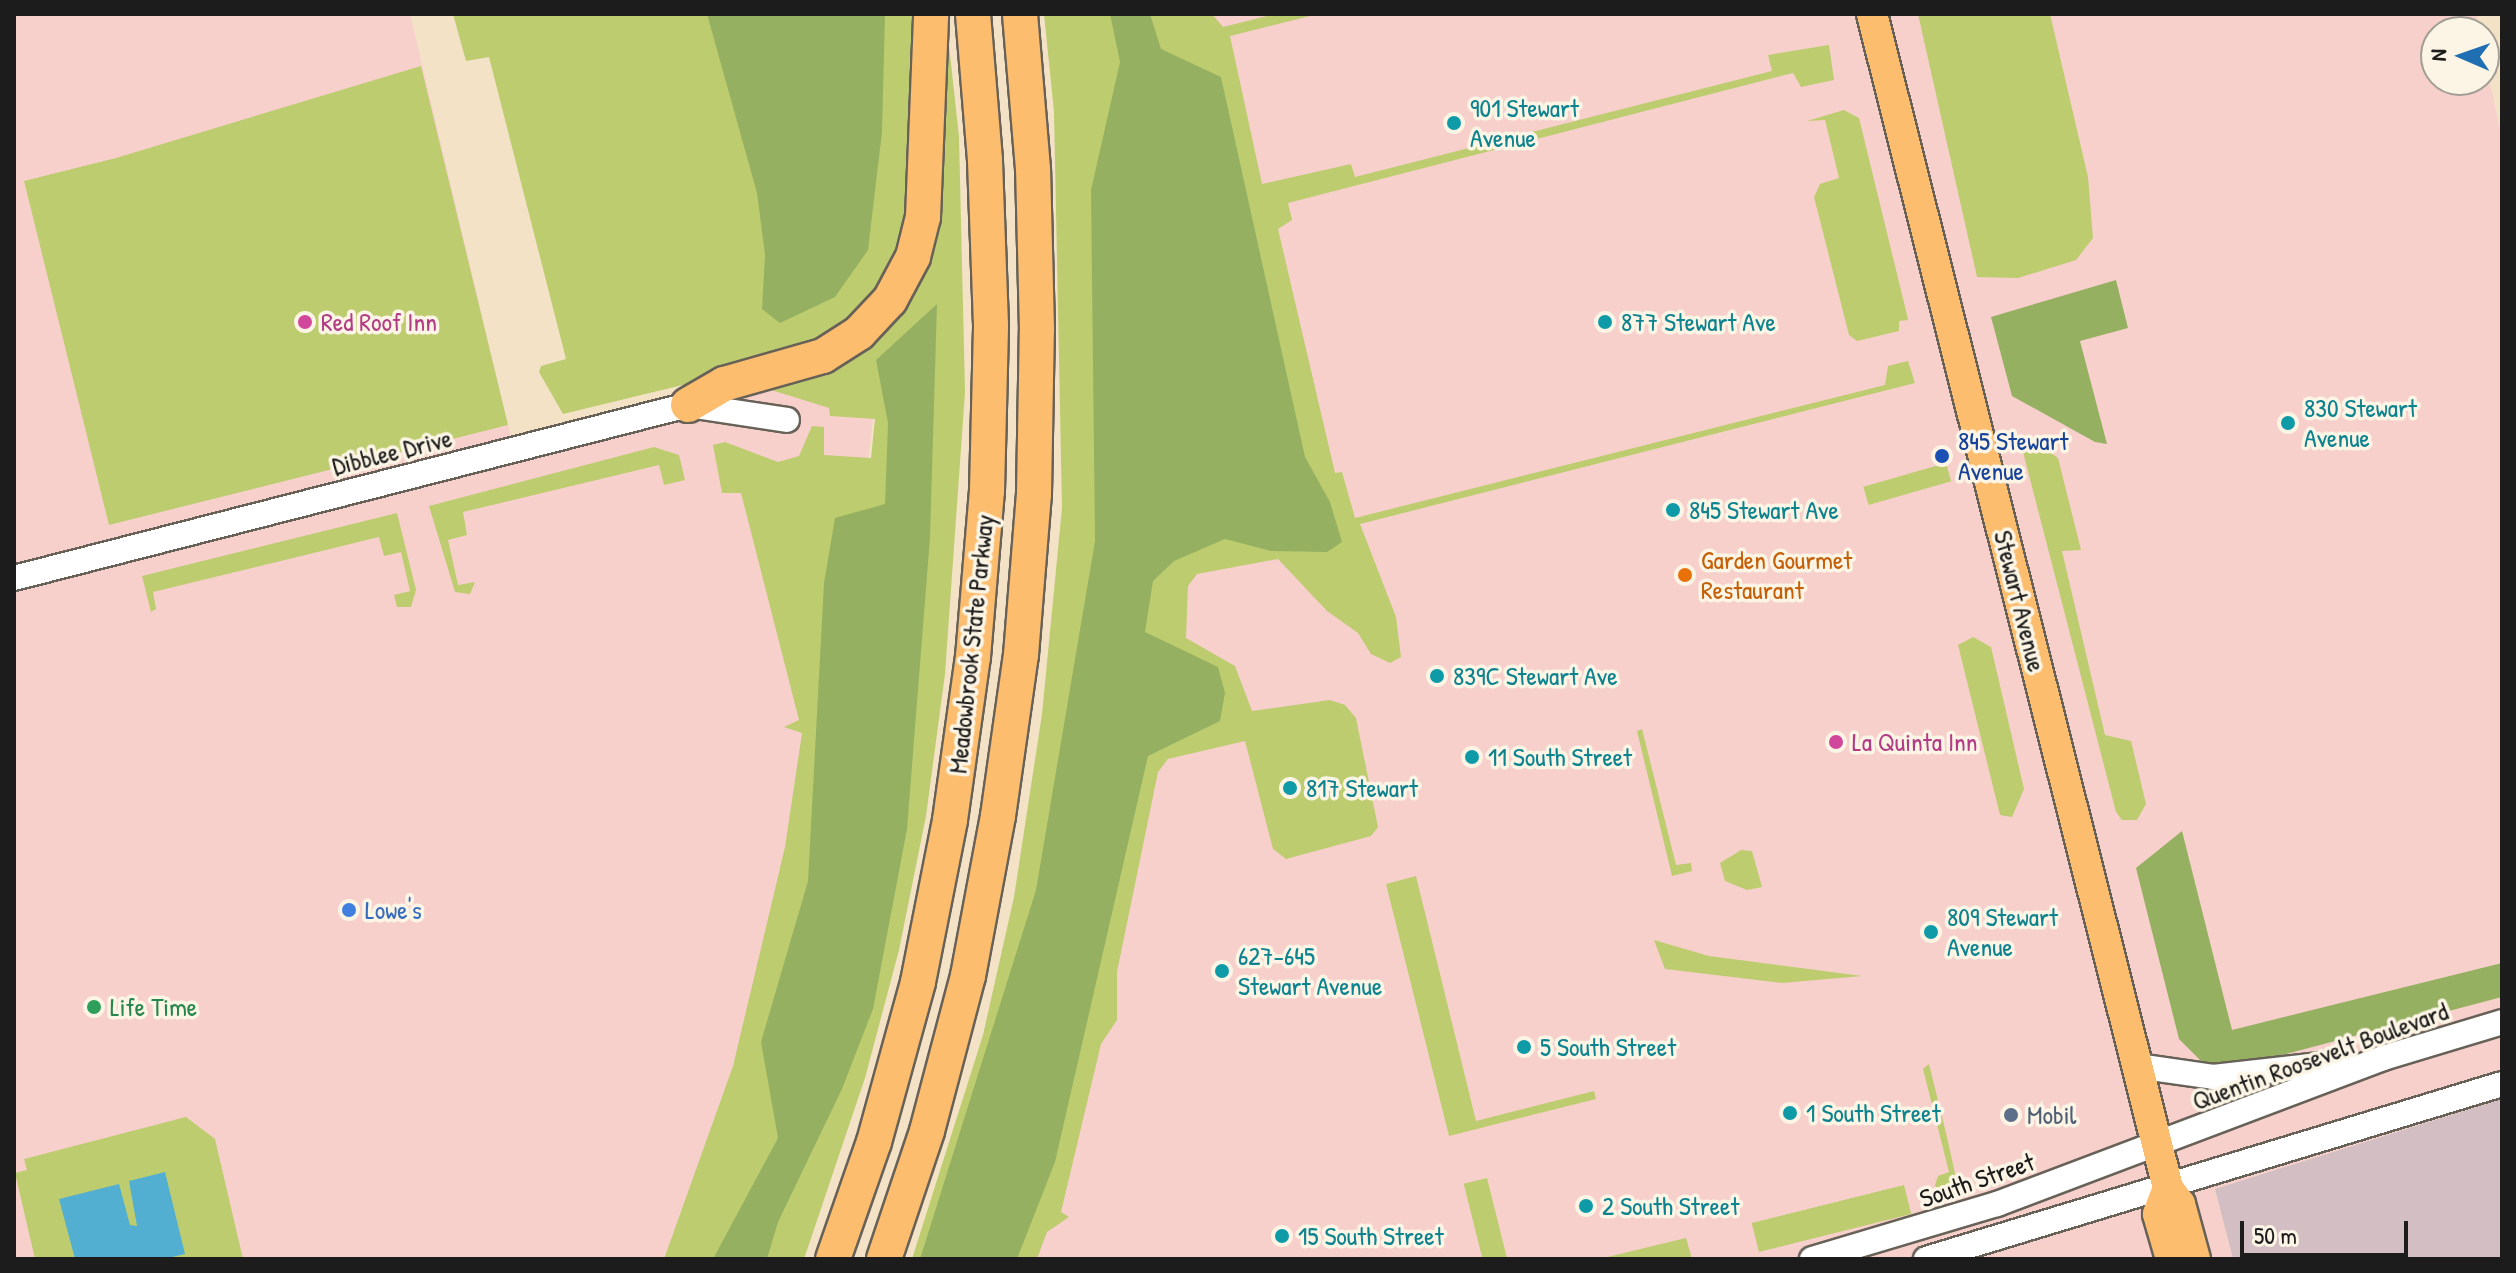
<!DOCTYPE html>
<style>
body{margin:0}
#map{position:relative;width:2516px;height:1273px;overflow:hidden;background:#f3e2c6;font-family:"Patrick Hand",sans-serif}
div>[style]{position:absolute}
.built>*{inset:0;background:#f7d0cc}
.industrial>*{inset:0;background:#d2bec3}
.green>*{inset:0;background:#bdcc6f;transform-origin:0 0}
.forest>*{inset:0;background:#96b062}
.water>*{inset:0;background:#53afd1}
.roads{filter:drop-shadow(2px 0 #676158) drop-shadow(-2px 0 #676158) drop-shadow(0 2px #676158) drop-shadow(0 -2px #676158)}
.minor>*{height:24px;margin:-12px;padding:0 12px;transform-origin:12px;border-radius:12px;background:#fff}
.major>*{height:30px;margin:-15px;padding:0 15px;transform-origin:15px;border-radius:15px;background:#fcbd6e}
.highway>*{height:34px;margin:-17px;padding:0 17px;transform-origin:17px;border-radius:17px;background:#fcbd6e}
.dots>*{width:22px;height:22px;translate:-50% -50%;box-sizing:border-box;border:4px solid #fcf5e5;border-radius:50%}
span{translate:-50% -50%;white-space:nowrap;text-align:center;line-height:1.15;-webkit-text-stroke:7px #fcf5e5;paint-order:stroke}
.culture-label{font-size:26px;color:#0d838f}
.left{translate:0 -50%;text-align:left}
.hotel-label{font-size:26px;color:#b23c85}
.transit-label{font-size:26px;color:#164399}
.street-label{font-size:26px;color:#1c1c1c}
.food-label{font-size:26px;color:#c56008}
.shop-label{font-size:26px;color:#366cbe}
.leisure-label{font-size:26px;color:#27864d}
.service-label{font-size:26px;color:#4e5e75}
.frame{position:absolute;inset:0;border:16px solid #1c1c1c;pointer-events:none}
.north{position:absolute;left:2420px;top:16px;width:80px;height:80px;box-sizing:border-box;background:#fcf5e5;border:2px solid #a29e95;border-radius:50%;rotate:272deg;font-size:22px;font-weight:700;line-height:32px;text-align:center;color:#1c1c1c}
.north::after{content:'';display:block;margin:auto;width:28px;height:36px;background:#1f6fb2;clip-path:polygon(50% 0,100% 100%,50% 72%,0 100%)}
.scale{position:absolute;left:2240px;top:1221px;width:168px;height:36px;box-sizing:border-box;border:4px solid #1c1c1c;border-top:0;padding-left:10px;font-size:24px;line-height:28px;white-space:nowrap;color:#1c1c1c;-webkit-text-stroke:6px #fcf5e5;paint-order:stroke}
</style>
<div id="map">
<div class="built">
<i style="clip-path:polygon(14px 14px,410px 14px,514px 450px,884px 334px,791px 1066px,702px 1259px,14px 1259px)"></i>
<i style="clip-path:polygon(1213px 14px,2477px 14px,2480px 32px,2436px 32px,2436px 80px,2484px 80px,2484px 56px,2502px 139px,2502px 1099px,2215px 1189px,2233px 1259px,1028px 1259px,1261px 203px)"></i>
</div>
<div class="industrial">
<i style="clip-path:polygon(2502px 1099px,2502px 1259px,2233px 1259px,2215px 1189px)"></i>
</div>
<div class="green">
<i style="clip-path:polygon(453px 14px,916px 14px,907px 213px,896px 260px,874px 299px,848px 328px,781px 361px,563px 414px,539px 372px,541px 366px,566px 359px,489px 57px,466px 61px)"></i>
<i style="clip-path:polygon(1044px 14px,1212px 14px,1223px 27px,1275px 14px,1318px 14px,1230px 36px,1262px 184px,1351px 164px,1355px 177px,1772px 71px,1768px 55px,1829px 45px,1834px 80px,1801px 87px,1793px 73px,1288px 203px,1292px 220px,1278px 229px,1335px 473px,1342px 472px,1355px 518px,1885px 385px,1888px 366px,1908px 361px,1915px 383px,1360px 524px,1396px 617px,1401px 657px,1390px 663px,1371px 654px,1358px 633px,1327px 611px,1278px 559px,1197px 574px,1188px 586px,1186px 638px,1235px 666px,1252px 711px,1330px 700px,1345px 705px,1356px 718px,1378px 827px,1371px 836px,1286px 859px,1273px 849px,1245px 741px,1168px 759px,1158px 772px,1117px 972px,1117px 1020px,1101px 1044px,1061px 1212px,1069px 1217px,1047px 1232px,1037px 1259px,912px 1259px,983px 1035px,1014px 897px,1042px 714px,1062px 508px,1054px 112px)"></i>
<i style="clip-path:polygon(1918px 14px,2050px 14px,2088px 177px,2093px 238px,2076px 260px,2018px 278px,1977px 277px)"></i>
<i style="clip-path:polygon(943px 27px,948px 36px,959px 137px,965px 392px,945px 674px,926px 816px,899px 950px,865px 1078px,804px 1259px,664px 1259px,733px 1066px,785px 847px,802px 733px,784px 727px,799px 720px,741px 493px,722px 493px,713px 445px,725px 442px,778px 462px,799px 456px,812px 426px,824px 427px,824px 455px,871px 458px,875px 419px,830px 416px,829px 408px,765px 388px,904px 293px)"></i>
<i style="clip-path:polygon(421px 66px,508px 425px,109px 525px,24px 181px,116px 158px)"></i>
<i style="clip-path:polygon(1844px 110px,1859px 118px,1907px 315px,1908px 320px,1899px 321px,1899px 331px,1857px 341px,1849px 335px,1814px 197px,1820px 184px,1839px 178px,1825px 120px,1807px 121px)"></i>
<i style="clip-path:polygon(2034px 441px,2058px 458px,2081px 550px,2062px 551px,2105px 735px,2131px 741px,2146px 804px,2137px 820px,2122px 820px,2116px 812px,2023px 452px,2026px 442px)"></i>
<i style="clip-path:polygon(654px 447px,679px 455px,685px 480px,664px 485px,659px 465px,463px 512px,467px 535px,448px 540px,458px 585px,475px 582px,470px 594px,455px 592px,429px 506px)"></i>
<i style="left:1946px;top:463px;width:19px;height:86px;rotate:74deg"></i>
<i style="clip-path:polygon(397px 513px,416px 590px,411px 607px,397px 607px,394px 595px,410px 591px,401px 552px,384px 556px,379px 537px,153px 592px,156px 609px,151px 612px,142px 576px)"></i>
<i style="clip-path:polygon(1973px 637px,1991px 647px,2024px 789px,2012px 817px,2000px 815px,1958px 645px)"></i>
<i style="clip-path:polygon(1642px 729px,1676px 865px,1691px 863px,1692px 871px,1672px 876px,1637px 731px)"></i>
<i style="clip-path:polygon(1741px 850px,1752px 851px,1762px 887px,1747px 890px,1725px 881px,1720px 863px)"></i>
<i style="clip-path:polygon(1416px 876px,1476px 1121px,1594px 1091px,1596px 1099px,1449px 1136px,1386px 884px)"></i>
<i style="clip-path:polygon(1654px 940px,1709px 956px,1862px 976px,1782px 983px,1665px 969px)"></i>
<i style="clip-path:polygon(1929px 1064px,1947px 1137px,1959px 1192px,1939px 1195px,1935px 1185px,1938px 1176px,1949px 1172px,1923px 1069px)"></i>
<i style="clip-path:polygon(186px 1117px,215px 1139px,243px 1259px,35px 1259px,15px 1173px,27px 1170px,24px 1159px)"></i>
<i style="left:1487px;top:1178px;width:83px;height:24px;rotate:76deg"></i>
<i style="left:1904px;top:1185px;width:30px;height:157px;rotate:76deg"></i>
<i style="clip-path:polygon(1686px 1238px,1692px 1259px,1599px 1259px)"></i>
</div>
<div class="forest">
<i style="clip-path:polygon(707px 14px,885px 14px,882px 132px,868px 250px,835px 297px,780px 323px,762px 309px,765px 255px,757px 193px)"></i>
<i style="clip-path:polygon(1110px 14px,1150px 14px,1161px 49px,1221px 77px,1305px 457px,1330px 502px,1342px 542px,1327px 552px,1271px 551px,1225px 539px,1174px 561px,1153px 581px,1145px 632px,1218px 667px,1225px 693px,1220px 721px,1148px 756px,1055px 1162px,1017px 1259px,920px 1259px,1036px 890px,1095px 541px,1091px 190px,1120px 62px)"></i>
<i style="clip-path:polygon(2116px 280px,2128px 328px,2080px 341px,2107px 444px,2095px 442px,2012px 396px,1991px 317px)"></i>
<i style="clip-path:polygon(937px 304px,930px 538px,907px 829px,873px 1009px,842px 1089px,778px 1222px,767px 1259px,713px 1259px,778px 1138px,761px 1042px,808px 881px,824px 583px,835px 518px,885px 504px,888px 423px,876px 360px)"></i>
<i style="clip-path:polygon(2182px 831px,2232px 1030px,2502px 963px,2502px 997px,2225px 1070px,2203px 1063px,2179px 1039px,2136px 868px)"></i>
</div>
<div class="water">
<i style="clip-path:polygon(165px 1172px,185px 1254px,164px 1259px,75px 1259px,59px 1199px,119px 1184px,130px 1225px,137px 1226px,129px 1181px)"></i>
</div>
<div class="roads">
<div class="minor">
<i style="left:14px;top:578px;width:696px;rotate:-14.4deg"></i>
<i style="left:688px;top:405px;width:100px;rotate:8.6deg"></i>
<i style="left:2137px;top:1066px;width:77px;rotate:8.2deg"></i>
<i style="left:2213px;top:1077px;width:132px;rotate:-6.5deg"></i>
<i style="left:1812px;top:1259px;width:193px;rotate:-16.6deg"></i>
<i style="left:1997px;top:1204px;width:413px;rotate:-20.7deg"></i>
<i style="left:2383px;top:1058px;width:124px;rotate:-16.8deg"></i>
<i style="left:1926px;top:1259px;width:602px;rotate:-16.9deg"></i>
</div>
<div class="major">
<i style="left:1872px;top:14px;width:1211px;rotate:75.85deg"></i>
<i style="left:2168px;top:1188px;width:20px;rotate:53deg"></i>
<i style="left:2180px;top:1204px;width:57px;rotate:74.7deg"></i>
<i style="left:2168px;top:1188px;width:28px;rotate:111deg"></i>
<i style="left:2158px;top:1214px;width:47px;rotate:73.9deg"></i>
</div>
<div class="highway">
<i style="left:688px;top:405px;width:42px;rotate:-30.3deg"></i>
<i style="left:724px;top:384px;width:103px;rotate:-15.8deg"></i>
<i style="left:823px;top:356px;width:43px;rotate:-32.6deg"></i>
<i style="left:859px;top:333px;width:45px;rotate:-46.8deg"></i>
<i style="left:890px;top:300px;width:49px;rotate:-61.9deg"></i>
<i style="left:913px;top:257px;width:41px;rotate:-76deg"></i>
<i style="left:923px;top:217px;width:203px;rotate:-87.7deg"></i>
<i style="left:833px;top:1259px;width:124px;rotate:-70.7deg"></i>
<i style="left:874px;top:1142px;width:166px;rotate:-74.6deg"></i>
<i style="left:918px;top:982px;width:165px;rotate:-78.8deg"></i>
<i style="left:950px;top:820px;width:165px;rotate:-82deg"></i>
<i style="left:973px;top:657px;width:167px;rotate:-85.2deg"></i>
<i style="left:987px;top:491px;width:166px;rotate:-88.6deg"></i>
<i style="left:991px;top:325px;width:165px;rotate:-92.1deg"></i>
<i style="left:985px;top:160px;width:146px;rotate:-94.7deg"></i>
<i style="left:884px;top:1259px;width:135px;rotate:-71.4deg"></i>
<i style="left:927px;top:1131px;width:160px;rotate:-75.2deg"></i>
<i style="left:968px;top:976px;width:163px;rotate:-79.4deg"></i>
<i style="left:998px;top:816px;width:163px;rotate:-81.9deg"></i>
<i style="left:1021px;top:655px;width:162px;rotate:-85.4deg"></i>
<i style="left:1034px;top:494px;width:164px;rotate:-89deg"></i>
<i style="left:1037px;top:330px;width:161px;rotate:-91.4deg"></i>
<i style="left:1033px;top:169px;width:156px;rotate:-94.8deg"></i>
</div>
</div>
<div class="dots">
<i style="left:1454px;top:123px;background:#0f9aa8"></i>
<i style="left:305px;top:322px;background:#d1479c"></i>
<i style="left:1605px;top:322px;background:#0f9aa8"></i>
<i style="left:2288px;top:423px;background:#0f9aa8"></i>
<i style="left:1942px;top:456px;background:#1a4fb4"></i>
<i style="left:1673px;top:510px;background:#0f9aa8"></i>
<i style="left:1685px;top:575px;background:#e8710a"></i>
<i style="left:1437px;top:676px;background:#0f9aa8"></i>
<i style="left:1836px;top:742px;background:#d1479c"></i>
<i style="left:1472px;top:757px;background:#0f9aa8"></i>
<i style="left:1290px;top:788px;background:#0f9aa8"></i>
<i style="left:349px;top:910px;background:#3f7fe0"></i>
<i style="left:1931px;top:932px;background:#0f9aa8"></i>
<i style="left:1222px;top:971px;background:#0f9aa8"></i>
<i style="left:94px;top:1007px;background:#2e9e5b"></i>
<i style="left:1524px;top:1047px;background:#0f9aa8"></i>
<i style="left:1790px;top:1113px;background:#0f9aa8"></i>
<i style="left:2011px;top:1115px;background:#5c6f8a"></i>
<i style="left:1586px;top:1206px;background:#0f9aa8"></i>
<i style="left:1282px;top:1236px;background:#0f9aa8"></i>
</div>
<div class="culture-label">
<span class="left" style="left:1470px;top:123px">901 Stewart<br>Avenue</span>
<span class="left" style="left:1621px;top:322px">877 Stewart Ave</span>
<span class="left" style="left:2304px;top:423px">830 Stewart<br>Avenue</span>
<span class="left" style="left:1689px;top:510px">845 Stewart Ave</span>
<span class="left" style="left:1453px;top:676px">839C Stewart Ave</span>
<span class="left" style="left:1488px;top:757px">11 South Street</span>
<span class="left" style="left:1306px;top:788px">817 Stewart</span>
<span class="left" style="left:1947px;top:932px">809 Stewart<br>Avenue</span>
<span class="left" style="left:1238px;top:971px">627-645<br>Stewart Avenue</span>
<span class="left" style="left:1540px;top:1047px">5 South Street</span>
<span class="left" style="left:1806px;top:1113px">1 South Street</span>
<span class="left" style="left:1602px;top:1206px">2 South Street</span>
<span class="left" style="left:1298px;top:1236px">15 South Street</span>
</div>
<div class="hotel-label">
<span class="left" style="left:321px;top:322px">Red Roof Inn</span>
<span class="left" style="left:1852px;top:742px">La Quinta Inn</span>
</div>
<div class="transit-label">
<span class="left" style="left:1958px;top:456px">845 Stewart<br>Avenue</span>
</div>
<div class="street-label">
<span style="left:392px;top:452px;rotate:-14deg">Dibblee Drive</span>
<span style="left:2020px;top:601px;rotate:76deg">Stewart Avenue</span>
<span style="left:971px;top:644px;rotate:-84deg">Meadowbrook State Parkway</span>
<span style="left:2320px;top:1056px;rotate:-20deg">Quentin Roosevelt Boulevard</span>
<span style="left:1977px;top:1180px;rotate:-19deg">South Street</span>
</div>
<div class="food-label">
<span class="left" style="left:1701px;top:575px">Garden Gourmet<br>Restaurant</span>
</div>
<div class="shop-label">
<span class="left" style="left:365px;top:910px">Lowe's</span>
</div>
<div class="leisure-label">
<span class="left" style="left:110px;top:1007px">Life Time</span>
</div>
<div class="service-label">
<span class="left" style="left:2027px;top:1115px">Mobil</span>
</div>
<div class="frame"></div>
<div class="north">N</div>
<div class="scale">50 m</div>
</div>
